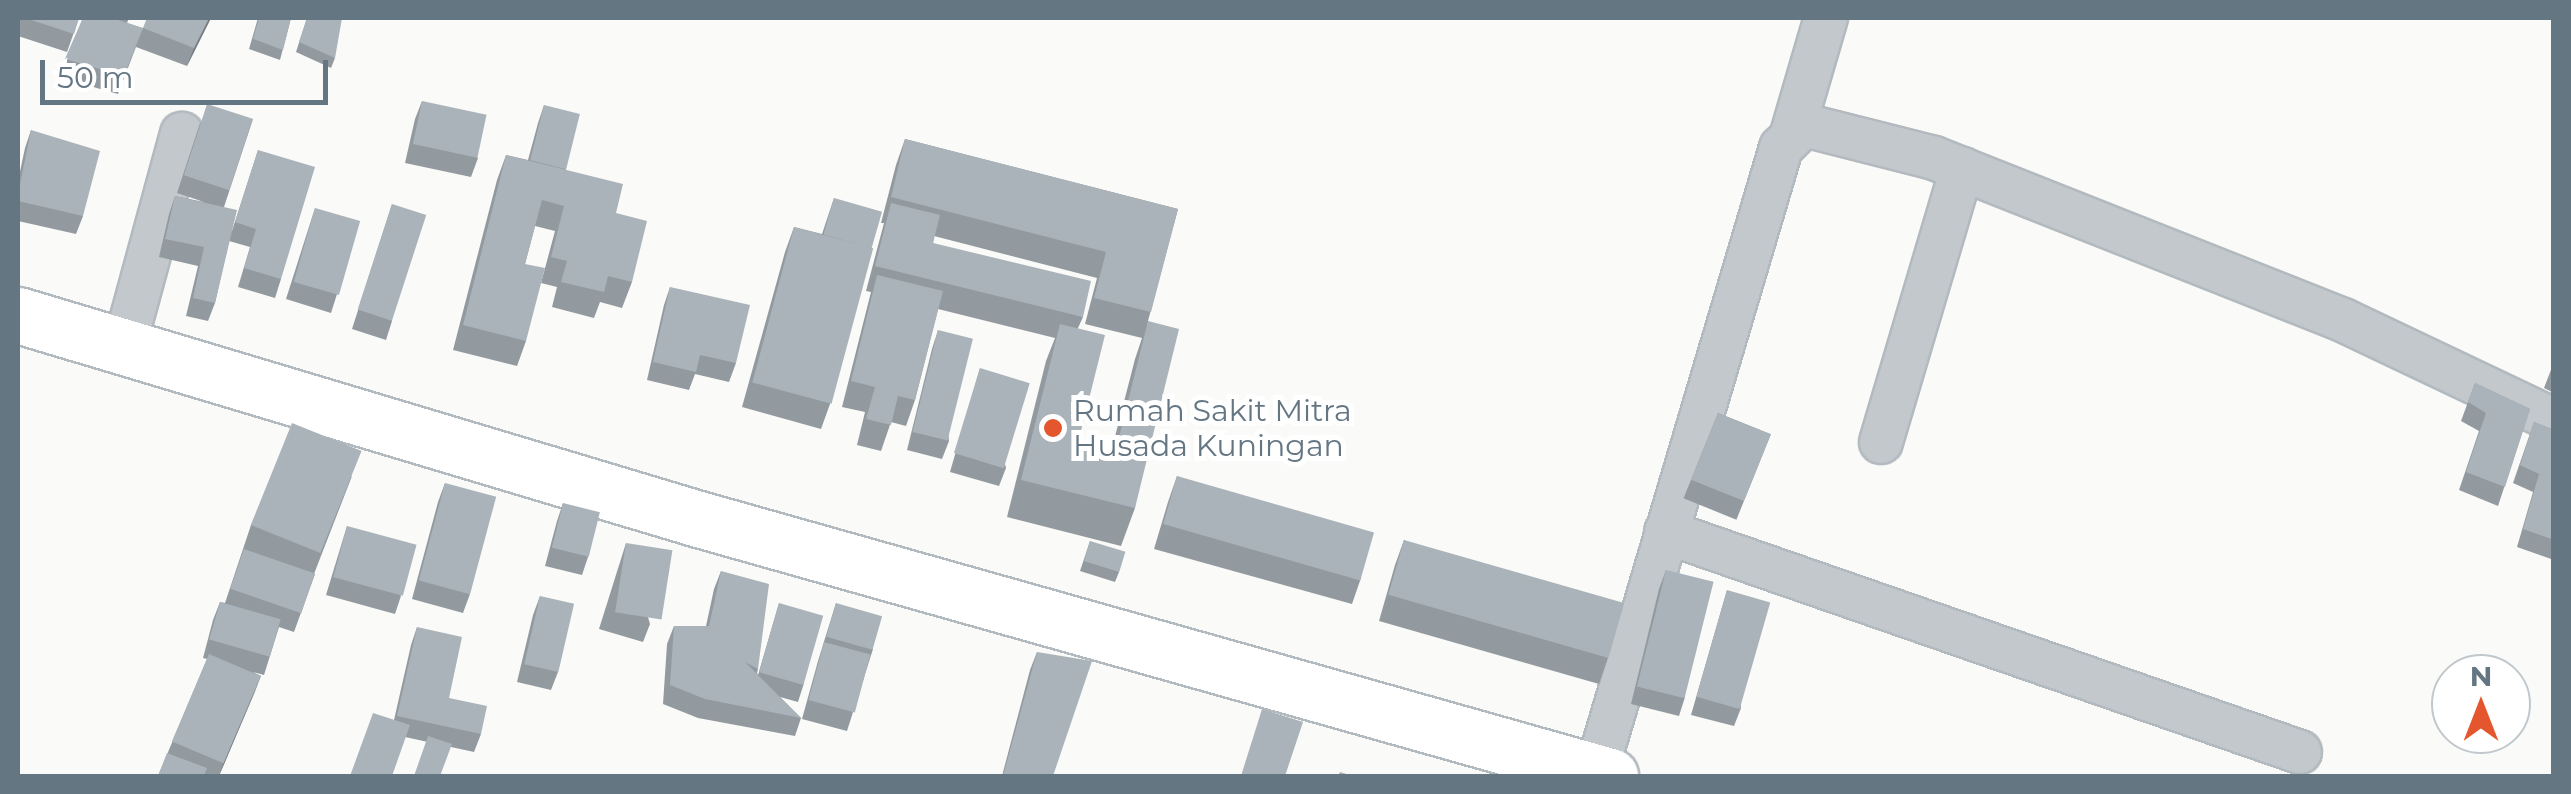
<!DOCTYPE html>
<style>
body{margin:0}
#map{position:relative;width:2571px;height:794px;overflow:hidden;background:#fafaf8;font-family:Montserrat,sans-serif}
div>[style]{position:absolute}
.roads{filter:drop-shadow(2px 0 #b3babf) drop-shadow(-2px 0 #b3babf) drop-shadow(0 2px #b3babf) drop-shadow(0 -2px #b3babf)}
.street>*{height:42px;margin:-21px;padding:0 21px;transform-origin:21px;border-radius:21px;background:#c3c8cc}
.secondary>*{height:55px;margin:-27.5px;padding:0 27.5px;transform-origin:27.5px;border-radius:27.5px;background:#fff}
.wall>*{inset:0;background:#929a9f;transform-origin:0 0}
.shaded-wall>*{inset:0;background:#777d82}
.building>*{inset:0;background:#aab3b9;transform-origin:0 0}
.dots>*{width:28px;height:28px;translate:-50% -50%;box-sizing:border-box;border:5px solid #fff;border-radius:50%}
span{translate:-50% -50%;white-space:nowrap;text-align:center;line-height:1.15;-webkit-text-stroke:10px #fff;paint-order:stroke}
.poi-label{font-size:30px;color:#657683}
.left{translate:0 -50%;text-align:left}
.frame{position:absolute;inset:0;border:20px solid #657683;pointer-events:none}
.north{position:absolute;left:2431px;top:654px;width:100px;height:100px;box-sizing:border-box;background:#fff;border:2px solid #c1c8cd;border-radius:50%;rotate:0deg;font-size:28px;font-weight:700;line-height:40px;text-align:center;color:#657683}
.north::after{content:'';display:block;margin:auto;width:35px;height:45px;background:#e4572e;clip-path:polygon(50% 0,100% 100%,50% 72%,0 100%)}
.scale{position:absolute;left:40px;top:60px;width:288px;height:45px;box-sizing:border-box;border:5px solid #657683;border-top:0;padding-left:12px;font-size:30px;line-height:35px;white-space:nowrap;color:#657683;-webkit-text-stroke:8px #fff;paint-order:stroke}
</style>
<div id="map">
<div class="roads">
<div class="street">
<i style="left:1792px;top:134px;width:121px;rotate:-73.7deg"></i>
<i style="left:124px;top:347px;width:221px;rotate:-74.8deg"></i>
<i style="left:1881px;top:442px;width:285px;rotate:-73.5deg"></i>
<i style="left:1666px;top:532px;width:671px;rotate:19.14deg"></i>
<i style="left:1596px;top:772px;width:651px;rotate:-73.49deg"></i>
<i style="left:1781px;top:148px;width:33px;rotate:-45deg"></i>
<i style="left:1804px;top:125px;width:134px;rotate:14.2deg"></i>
<i style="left:1934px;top:158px;width:440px;rotate:21.6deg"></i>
<i style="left:2343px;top:320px;width:233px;rotate:25.4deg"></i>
</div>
<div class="secondary">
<i style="left:18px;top:315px;width:707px;rotate:16.69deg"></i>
<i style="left:695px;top:518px;width:951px;rotate:15.75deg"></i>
</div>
</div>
<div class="wall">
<i style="clip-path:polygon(18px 18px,79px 18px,67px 52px,18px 36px)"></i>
<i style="clip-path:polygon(83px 18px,129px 18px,127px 23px,142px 28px,211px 18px,187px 66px,136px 47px,118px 94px,58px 77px)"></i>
<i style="clip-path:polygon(258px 18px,291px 18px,280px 60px,249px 49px)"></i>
<i style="clip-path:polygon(307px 18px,335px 58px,331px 68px,296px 52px)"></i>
<i style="clip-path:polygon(422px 101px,478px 158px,471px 177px,405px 163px,415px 119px)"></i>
<i style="clip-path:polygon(544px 105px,566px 170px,616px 213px,632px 282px,622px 308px,600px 302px,594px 318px,552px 307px,557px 287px,541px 283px,555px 231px,535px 226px,525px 264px,526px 341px,517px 366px,453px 350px,497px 180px,506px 155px,528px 160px,538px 123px)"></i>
<i style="clip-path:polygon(253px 119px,224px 207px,232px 231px,258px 150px,281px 279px,275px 298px,238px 287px,250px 247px,229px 241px,215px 303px,208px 321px,186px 316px,198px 266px,159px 257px,169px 214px,175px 196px,204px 202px,177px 193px,200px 123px)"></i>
<i style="clip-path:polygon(31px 130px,83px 216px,76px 234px,18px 221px,18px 181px,25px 148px)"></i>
<i style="clip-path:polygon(evenodd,905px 139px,1178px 209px,1148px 321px,1135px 508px,1121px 546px,1007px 517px,1046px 361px,1055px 338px,938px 309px,915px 400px,906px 426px,891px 422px,881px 451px,857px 445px,865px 412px,842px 407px,871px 292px,866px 291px,884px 223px,881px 223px,896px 165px,905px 139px,934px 236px,1097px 278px,1085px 324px,1142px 338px,1135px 359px,1110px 456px,1077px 447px,1078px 328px,1083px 317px,933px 243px,934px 236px)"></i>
<i style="clip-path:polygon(834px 198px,871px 248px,830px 404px,821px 429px,742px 407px,785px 252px,794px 227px,822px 234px)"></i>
<i style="clip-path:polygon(392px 204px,392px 321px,386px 340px,352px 329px)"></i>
<i style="clip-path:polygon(315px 208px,337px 294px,331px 313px,286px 299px)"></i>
<i style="clip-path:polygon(670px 287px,736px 363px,729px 382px,695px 374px,689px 390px,647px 380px,664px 305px)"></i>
<i style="clip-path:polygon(938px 330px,949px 441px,942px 459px,907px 450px,932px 349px)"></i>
<i style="clip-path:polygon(2554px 362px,2554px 393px,2544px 388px)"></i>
<i style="clip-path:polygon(980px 368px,1006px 468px,999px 486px,950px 472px)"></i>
<i style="clip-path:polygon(2475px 383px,2530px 409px,2498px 506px,2459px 490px,2479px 431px,2461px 421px)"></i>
<i style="left:1718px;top:413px;width:57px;height:92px;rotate:22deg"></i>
<i style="clip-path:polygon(2534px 422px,2554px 430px,2554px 560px,2517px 547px,2533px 492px,2513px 483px)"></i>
<i style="clip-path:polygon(352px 476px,314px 574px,315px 574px,294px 632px,279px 627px,264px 675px,253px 672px,261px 676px,219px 776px,158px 776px,207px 659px,203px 658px,213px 620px,220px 602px,225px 603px,251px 525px)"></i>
<i style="clip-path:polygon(1177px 476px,1361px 578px,1352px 604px,1154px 549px,1168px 502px)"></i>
<i style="clip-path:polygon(445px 483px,470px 594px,463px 613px,412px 599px,438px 502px)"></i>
<i style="clip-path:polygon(563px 503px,588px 557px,582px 575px,545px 566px,557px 521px)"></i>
<i style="clip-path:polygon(347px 526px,401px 596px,395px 614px,326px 595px)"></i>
<i style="clip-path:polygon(1404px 540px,1608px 658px,1599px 684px,1379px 621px,1395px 565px)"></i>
<i style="clip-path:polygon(1090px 541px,1119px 572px,1115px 582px,1080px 571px)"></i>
<i style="clip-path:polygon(626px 543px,650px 624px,643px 642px,599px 629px)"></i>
<i style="clip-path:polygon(1666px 570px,1685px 697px,1679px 716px,1631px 704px,1659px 589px)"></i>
<i style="clip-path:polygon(721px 571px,758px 669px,757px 673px,758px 675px,779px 603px,804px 683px,798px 702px,780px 697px,801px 718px,795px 736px,698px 718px,663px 704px,667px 644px,674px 626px,706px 626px,714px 589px)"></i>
<i style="clip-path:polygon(1727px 590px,1741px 708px,1734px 726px,1691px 715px)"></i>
<i style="clip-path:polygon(540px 596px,558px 672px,551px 690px,517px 682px,533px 615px)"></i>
<i style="clip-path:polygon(836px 603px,873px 649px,847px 731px,802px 719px,818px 661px)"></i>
<i style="clip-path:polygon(417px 627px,449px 698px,481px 734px,474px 752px,405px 737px,394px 720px,411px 645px)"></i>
<i style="clip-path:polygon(1037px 652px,1053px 776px,1002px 776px,1030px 670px)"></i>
</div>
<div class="shaded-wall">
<i style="clip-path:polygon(209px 18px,211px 18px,187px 66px,194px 48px)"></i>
<i style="clip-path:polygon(261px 676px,254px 694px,219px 776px,224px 762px)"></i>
</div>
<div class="building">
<i style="clip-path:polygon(25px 18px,79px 18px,74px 34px)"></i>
<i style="clip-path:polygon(83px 18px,112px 18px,143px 28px,124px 76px,65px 59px)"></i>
<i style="clip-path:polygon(147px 18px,209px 18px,194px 48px,143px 28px)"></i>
<i style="clip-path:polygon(259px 18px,291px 18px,283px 50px,253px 39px)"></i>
<i style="clip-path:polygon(307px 18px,342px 18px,335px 58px,299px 42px)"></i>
<i style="left:422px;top:101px;width:66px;height:44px;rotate:12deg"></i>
<i style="left:207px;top:104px;width:48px;height:75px;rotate:18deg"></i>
<i style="left:544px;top:105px;width:37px;height:57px;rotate:14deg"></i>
<i style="clip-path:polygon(31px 130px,100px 151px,83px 216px,18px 201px,18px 194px)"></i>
<i style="clip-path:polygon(905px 139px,1178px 209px,1151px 312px,1094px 298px,1106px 252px,891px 197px)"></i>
<i style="clip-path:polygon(258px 150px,315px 167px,281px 279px,244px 268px,256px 229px,235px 222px)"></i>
<i style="clip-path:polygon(506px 155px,623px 184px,616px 213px,647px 221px,632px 282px,608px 276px,604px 292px,561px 282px,567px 261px,551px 257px,564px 206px,542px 200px,525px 264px,545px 268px,526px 341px,463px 325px)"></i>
<i style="clip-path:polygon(175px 196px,237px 210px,215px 303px,193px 298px,204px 247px,165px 239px)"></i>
<i style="left:834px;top:198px;width:50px;height:38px;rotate:16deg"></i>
<i style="clip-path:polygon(891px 203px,940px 215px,933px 243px,1091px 281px,1083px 317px,875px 266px)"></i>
<i style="left:392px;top:204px;width:36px;height:111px;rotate:18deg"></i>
<i style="left:315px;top:208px;width:47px;height:77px;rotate:16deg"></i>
<i style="left:794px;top:227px;width:82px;height:161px;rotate:15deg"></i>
<i style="clip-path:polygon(877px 275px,943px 291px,915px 400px,898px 396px,891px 425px,866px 419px,875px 387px,851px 381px)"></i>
<i style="clip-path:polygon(670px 287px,750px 305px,736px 363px,700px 355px,696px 372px,653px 362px)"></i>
<i style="clip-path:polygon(1148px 321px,1179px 329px,1135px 508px,1021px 480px,1060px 324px,1105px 335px,1077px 447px,1114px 457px)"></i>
<i style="left:938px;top:330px;width:36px;height:105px;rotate:14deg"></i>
<i style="left:980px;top:368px;width:52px;height:89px;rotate:17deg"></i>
<i style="clip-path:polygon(2475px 383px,2530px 409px,2505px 487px,2466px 472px,2486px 413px,2468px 402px)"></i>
<i style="left:1718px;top:413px;width:57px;height:72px;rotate:22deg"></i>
<i style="clip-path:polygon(2534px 422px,2554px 430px,2554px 540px,2523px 529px,2539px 474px,2520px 465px)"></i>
<i style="left:292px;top:423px;width:75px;height:110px;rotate:22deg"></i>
<i style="left:1177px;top:476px;width:205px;height:50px;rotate:16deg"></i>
<i style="left:445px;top:483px;width:53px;height:101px;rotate:15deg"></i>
<i style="left:563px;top:503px;width:38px;height:46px;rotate:14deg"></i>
<i style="left:347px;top:526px;width:72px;height:53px;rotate:15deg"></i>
<i style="left:1404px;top:540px;width:229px;height:57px;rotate:16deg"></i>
<i style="left:1090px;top:541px;width:37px;height:21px;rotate:17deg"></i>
<i style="left:626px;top:543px;width:47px;height:70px;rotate:9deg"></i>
<i style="left:244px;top:549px;width:75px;height:42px;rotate:19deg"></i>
<i style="left:1666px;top:570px;width:49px;height:120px;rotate:14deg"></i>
<i style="clip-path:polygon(721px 571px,769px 584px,758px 669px,745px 662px,801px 718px,705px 699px,670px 685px,674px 626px,709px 626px)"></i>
<i style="left:1727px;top:590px;width:45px;height:111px;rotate:16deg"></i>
<i style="left:540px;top:596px;width:35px;height:70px;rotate:13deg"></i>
<i style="left:220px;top:602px;width:63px;height:39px;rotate:16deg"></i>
<i style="left:779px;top:603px;width:46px;height:72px;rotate:16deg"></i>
<i style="left:836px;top:603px;width:48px;height:35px;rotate:16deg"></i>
<i style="clip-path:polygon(417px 627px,462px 637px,449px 698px,487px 706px,481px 734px,397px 716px)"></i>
<i style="left:824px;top:642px;width:48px;height:60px;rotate:15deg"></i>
<i style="clip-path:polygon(1037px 652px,1092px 661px,1053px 776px,1003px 776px)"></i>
<i style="left:209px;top:654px;width:56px;height:95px;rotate:23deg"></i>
<i style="clip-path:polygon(1262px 709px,1303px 722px,1285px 776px,1241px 776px)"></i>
<i style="clip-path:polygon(373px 713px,410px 725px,392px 776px,350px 776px)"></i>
<i style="clip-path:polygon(428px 736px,452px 744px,440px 776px,414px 776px)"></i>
<i style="clip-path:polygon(167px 753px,207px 768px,204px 776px,158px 776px)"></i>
<i style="clip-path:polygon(1340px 772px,1353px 776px,1338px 776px)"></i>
</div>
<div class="dots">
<i style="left:1053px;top:428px;background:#e4572e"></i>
</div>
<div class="poi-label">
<span class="left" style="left:1073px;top:428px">Rumah Sakit Mitra<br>Husada Kuningan</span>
</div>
<div class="frame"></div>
<div class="north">N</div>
<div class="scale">50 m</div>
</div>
